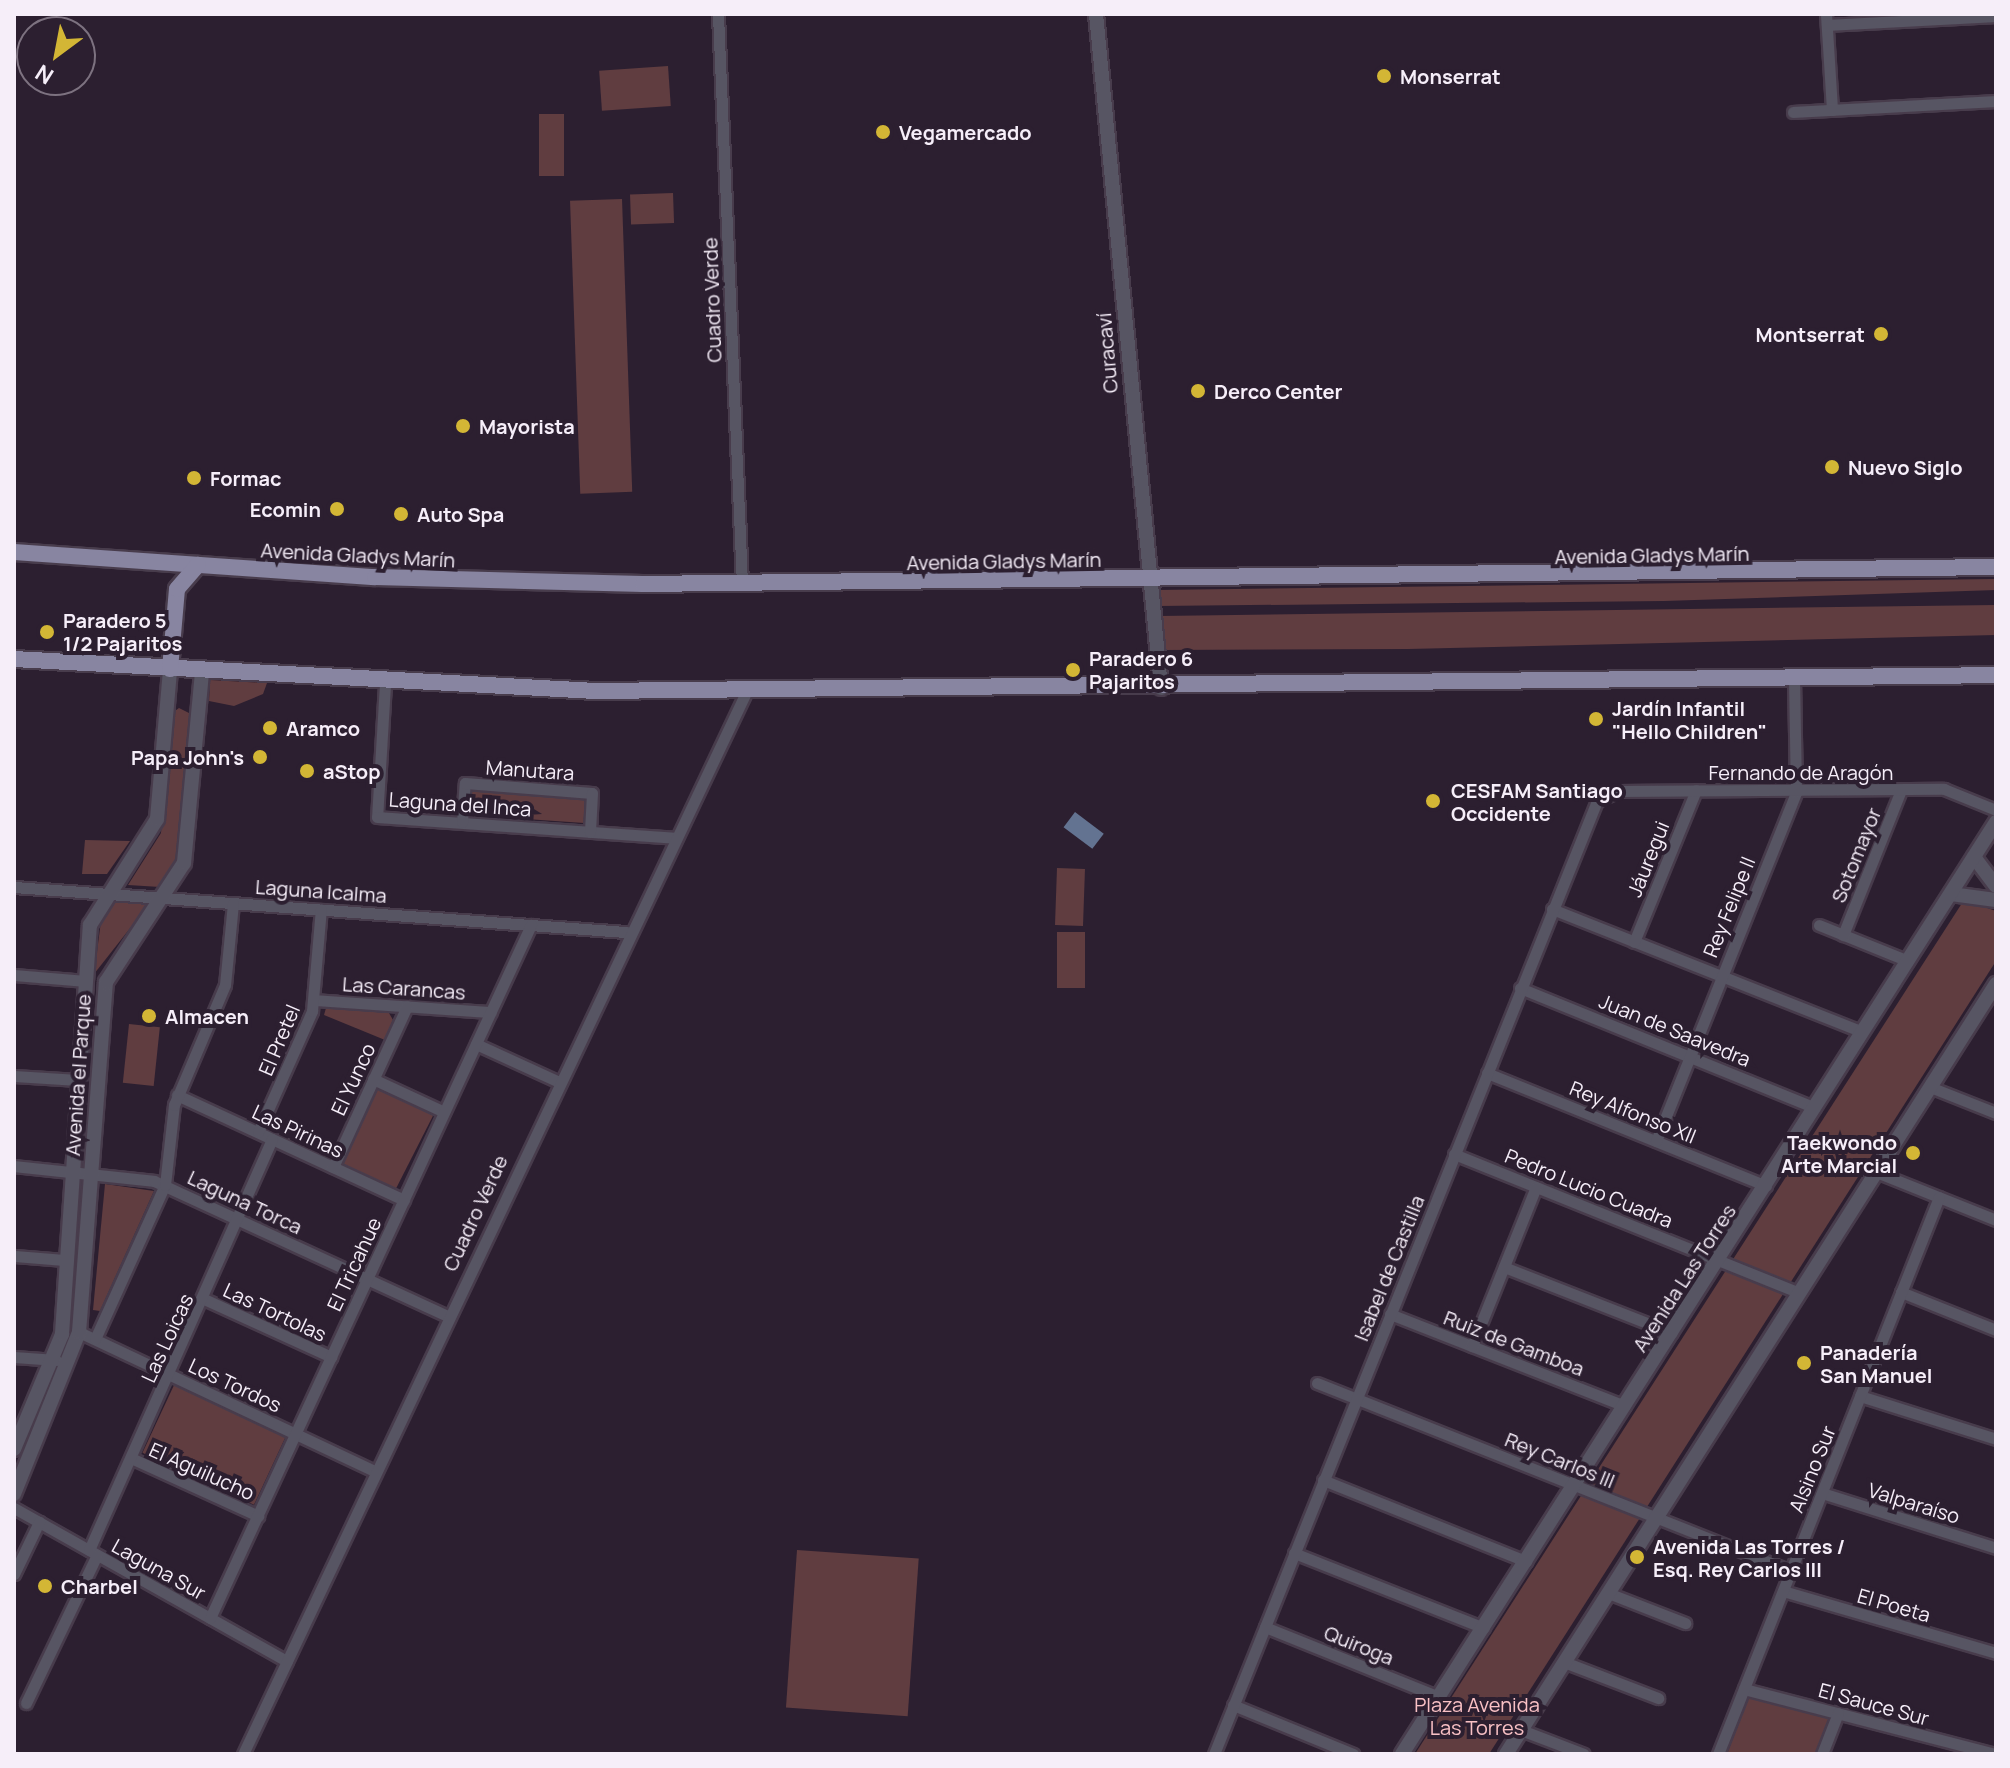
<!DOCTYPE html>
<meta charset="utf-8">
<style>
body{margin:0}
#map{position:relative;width:2010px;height:1768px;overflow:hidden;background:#2c1f30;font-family:Manrope,sans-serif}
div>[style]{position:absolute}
.green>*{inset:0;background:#603d40;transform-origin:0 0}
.water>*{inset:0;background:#637391;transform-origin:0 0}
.roads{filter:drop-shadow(2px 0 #483c4c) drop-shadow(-2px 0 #483c4c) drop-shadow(0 2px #483c4c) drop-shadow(0 -2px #483c4c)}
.minor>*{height:11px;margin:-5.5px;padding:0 5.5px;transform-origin:5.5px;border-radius:5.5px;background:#575563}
.tertiary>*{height:14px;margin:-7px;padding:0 7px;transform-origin:7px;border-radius:7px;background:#575563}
.primary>*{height:16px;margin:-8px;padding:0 8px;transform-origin:8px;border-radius:8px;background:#8885a1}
.dots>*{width:22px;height:22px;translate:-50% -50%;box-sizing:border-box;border:4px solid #2c1f30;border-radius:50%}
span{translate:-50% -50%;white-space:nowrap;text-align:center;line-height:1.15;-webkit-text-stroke:8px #2c1f30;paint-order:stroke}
.poi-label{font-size:20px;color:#f6eef9;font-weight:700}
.left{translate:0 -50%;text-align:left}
.right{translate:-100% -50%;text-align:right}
.street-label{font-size:20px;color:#f6eef9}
.park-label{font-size:20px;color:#f9c1c5}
.frame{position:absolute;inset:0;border:16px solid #f6eef9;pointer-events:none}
.north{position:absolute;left:16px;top:16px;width:80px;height:80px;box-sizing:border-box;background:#2c1f30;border:2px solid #7d7280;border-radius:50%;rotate:212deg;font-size:22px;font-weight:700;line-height:32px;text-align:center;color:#f6eef9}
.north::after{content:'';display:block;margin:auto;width:28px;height:36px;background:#d3b635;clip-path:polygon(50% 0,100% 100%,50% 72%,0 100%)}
</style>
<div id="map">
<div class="green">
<i style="left:668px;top:66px;width:40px;height:69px;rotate:86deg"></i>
<i style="left:539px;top:114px;width:25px;height:62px"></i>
<i style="left:673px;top:193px;width:30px;height:43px;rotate:88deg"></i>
<i style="left:622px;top:199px;width:293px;height:52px;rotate:88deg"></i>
<i style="clip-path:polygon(1996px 579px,1996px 590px,1664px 601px,1158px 606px,1157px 590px)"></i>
<i style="clip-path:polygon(1996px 605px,1996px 635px,1408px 649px,1161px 650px,1159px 616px)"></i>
<i style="clip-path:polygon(210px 680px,267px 683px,263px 694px,234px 706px,209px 701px)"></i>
<i style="clip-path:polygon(179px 708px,193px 715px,178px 864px,160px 887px,128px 885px,161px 833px,172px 713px)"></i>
<i style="left:471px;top:790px;width:115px;height:25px;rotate:4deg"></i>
<i style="clip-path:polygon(85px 840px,130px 841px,107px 874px,82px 874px)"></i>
<i style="left:1057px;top:868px;width:28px;height:57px;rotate:2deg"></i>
<i style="clip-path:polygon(114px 900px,150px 903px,94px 974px,101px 921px)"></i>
<i style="clip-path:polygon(1964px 900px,1996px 911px,1996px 961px,1489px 1754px,1415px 1754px)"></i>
<i style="left:1057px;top:932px;width:28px;height:56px"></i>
<i style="clip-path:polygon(326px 1008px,389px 1013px,393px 1020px,385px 1040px,324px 1015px)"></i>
<i style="left:129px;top:1024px;width:31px;height:59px;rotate:6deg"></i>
<i style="left:377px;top:1087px;width:63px;height:84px;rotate:27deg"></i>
<i style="clip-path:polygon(105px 1184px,154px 1191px,100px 1311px,93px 1310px)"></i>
<i style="left:175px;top:1383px;width:123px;height:77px;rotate:25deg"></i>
<i style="left:797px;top:1550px;width:122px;height:158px;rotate:4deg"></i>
<i style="clip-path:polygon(1749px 1695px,1832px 1718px,1817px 1754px,1727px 1754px)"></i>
</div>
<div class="water">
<i style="left:1075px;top:812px;width:36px;height:19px;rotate:37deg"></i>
</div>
<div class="roads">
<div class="minor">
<i style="left:718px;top:14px;width:571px;rotate:87.59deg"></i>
<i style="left:1826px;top:14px;width:96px;rotate:86.4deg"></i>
<i style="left:1827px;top:25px;width:169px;rotate:-3deg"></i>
<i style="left:1793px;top:112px;width:203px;rotate:-3.1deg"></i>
<i style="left:385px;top:684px;width:133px;rotate:93.4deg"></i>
<i style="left:377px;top:817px;width:298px;rotate:4deg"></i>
<i style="left:462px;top:822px;width:39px;rotate:-86deg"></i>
<i style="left:465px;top:783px;width:127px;rotate:4.5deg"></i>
<i style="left:592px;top:793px;width:39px;rotate:93deg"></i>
<i style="left:14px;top:887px;width:614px;rotate:4.21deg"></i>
<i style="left:1552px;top:909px;width:334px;rotate:21.6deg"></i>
<i style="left:1819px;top:925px;width:96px;rotate:22deg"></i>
<i style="left:1843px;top:935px;width:156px;rotate:-68.2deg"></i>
<i style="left:1634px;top:942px;width:164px;rotate:-67.8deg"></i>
<i style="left:14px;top:975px;width:72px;rotate:4.8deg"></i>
<i style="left:1520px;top:988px;width:318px;rotate:22.1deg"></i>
<i style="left:314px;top:1000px;width:177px;rotate:3.9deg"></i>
<i style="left:476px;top:1044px;width:89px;rotate:24.6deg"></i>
<i style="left:1487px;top:1073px;width:301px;rotate:22deg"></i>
<i style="left:14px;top:1076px;width:64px;rotate:3.6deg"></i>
<i style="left:373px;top:1079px;width:78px;rotate:24.9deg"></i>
<i style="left:1930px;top:1087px;width:71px;rotate:21.5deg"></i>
<i style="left:177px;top:1095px;width:250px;rotate:24.8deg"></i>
<i style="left:258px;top:1132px;width:133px;rotate:-65.9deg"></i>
<i style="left:312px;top:1011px;width:102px;rotate:-85deg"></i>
<i style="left:1656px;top:1141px;width:376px;rotate:-68.1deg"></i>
<i style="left:1796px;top:792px;width:112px;rotate:-91deg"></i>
<i style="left:1454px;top:1154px;width:372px;rotate:21.9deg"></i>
<i style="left:14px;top:1166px;width:141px;rotate:6.1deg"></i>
<i style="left:154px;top:1181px;width:323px;rotate:24.7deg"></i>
<i style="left:333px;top:1167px;width:177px;rotate:-65.3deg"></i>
<i style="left:1876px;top:1172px;width:129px;rotate:21.8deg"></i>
<i style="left:14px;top:1256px;width:51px;rotate:4.5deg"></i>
<i style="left:1504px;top:1267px;width:180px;rotate:21.4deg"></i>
<i style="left:1901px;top:1292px;width:102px;rotate:21.8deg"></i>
<i style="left:204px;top:1299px;width:140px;rotate:24.5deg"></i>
<i style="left:1390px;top:1314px;width:252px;rotate:21.4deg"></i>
<i style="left:79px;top:1332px;width:327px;rotate:25.2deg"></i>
<i style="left:95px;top:1339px;width:169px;rotate:-65.6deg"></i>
<i style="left:165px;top:1185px;width:81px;rotate:-83.6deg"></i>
<i style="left:174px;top:1105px;width:130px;rotate:-67deg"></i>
<i style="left:225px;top:985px;width:82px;rotate:-84.4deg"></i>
<i style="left:1472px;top:1346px;width:171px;rotate:-68.1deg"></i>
<i style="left:14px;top:1357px;width:42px;rotate:4.1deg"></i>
<i style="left:1317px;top:1383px;width:510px;rotate:21.63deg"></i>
<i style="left:1860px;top:1396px;width:143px;rotate:17.5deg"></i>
<i style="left:131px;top:1458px;width:140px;rotate:24.5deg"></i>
<i style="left:1323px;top:1480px;width:219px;rotate:21.8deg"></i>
<i style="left:1822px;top:1493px;width:182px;rotate:17.5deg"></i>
<i style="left:14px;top:1508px;width:313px;rotate:29.3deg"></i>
<i style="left:89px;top:1550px;width:450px;rotate:-66deg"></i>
<i style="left:1294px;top:1553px;width:204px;rotate:21.5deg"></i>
<i style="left:14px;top:1574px;width:58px;rotate:-64.3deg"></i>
<i style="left:1783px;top:1591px;width:222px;rotate:16.2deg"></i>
<i style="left:1608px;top:1593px;width:83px;rotate:21.3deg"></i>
<i style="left:210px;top:1618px;width:764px;rotate:-65.15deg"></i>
<i style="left:1265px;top:1627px;width:188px;rotate:21.9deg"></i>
<i style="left:1564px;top:1662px;width:101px;rotate:21deg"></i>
<i style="left:1744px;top:1689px;width:259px;rotate:14.5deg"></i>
<i style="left:26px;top:1703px;width:164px;rotate:-64.4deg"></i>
<i style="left:1233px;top:1705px;width:130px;rotate:22.2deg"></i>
<i style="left:1521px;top:1730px;width:67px;rotate:20.9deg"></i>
<i style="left:243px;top:1754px;width:1177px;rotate:-64.65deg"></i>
<i style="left:1214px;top:1754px;width:1027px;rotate:-68.11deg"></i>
<i style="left:1597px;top:801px;width:23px;rotate:-25deg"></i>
<i style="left:1618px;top:791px;width:326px;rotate:-0.4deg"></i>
<i style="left:1944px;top:789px;width:56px;rotate:22deg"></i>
<i style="left:1718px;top:1754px;width:599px;rotate:-68.36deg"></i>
<i style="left:1822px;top:1754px;width:44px;rotate:-68.7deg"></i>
</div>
<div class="tertiary">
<i style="left:1096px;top:14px;width:677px;rotate:84.49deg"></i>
<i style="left:1974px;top:857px;width:36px;rotate:53deg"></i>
<i style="left:1951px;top:894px;width:45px;rotate:7.6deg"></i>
<i style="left:14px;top:1449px;width:125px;rotate:-67.3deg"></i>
<i style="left:62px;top:1334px;width:410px;rotate:-86.1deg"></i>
<i style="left:90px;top:925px;width:125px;rotate:-57.7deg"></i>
<i style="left:157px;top:819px;width:151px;rotate:-85deg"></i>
<i style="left:14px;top:1494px;width:175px;rotate:-68.1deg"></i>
<i style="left:79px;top:1332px;width:351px;rotate:-85.6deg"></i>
<i style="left:106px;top:982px;width:142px;rotate:-56.8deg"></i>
<i style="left:184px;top:863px;width:193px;rotate:-84.6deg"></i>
<i style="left:1402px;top:1754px;width:1105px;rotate:-57.49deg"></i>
<i style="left:1506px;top:1754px;width:913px;rotate:-57.53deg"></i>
</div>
<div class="primary">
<i style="left:14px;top:552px;width:362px;rotate:4deg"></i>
<i style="left:375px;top:577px;width:268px;rotate:1.5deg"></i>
<i style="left:643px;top:584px;width:1353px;rotate:-0.72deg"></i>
<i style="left:14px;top:659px;width:583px;rotate:3.15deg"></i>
<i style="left:596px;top:691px;width:1400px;rotate:-0.65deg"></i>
<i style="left:170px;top:669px;width:80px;rotate:-85deg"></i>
<i style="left:177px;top:589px;width:32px;rotate:-49deg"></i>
</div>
</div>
<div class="dots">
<i style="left:1384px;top:76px;background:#d3b635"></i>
<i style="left:883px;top:132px;background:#d3b635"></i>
<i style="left:1881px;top:334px;background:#d3b635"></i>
<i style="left:1198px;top:391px;background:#d3b635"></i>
<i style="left:463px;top:426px;background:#d3b635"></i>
<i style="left:1832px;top:467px;background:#d3b635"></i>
<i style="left:194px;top:478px;background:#d3b635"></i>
<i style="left:337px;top:509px;background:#d3b635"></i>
<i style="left:401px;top:514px;background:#d3b635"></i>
<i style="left:47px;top:632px;background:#d3b635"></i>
<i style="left:1073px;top:670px;background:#d3b635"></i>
<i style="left:1596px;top:719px;background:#d3b635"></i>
<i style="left:270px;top:728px;background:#d3b635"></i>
<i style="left:260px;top:757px;background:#d3b635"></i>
<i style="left:307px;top:771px;background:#d3b635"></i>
<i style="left:1433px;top:801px;background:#d3b635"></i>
<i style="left:149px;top:1016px;background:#d3b635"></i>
<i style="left:1913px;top:1153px;background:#d3b635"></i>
<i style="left:1804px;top:1363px;background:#d3b635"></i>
<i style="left:1637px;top:1557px;background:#d3b635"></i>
<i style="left:45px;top:1586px;background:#d3b635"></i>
</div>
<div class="poi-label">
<span class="left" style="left:1400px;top:76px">Monserrat</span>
<span class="left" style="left:899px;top:132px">Vegamercado</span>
<span class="right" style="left:1865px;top:334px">Montserrat</span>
<span class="left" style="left:1214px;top:391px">Derco Center</span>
<span class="left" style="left:479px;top:426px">Mayorista</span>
<span class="left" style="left:1848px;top:467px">Nuevo Siglo</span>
<span class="left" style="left:210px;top:478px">Formac</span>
<span class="right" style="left:321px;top:509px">Ecomin</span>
<span class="left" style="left:417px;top:514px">Auto Spa</span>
<span class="left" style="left:63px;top:632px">Paradero 5<br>1/2 Pajaritos</span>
<span class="left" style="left:1089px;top:670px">Paradero 6<br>Pajaritos</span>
<span class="left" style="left:1612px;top:720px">Jardín Infantil<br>"Hello Children"</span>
<span class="left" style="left:286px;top:728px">Aramco</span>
<span class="right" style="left:244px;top:757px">Papa John's</span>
<span class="left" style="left:323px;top:771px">aStop</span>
<span class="left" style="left:1451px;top:802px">CESFAM Santiago<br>Occidente</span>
<span class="left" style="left:165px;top:1016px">Almacen</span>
<span class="right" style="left:1897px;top:1154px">Taekwondo<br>Arte Marcial</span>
<span class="left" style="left:1820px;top:1364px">Panadería<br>San Manuel</span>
<span class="left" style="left:1653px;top:1558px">Avenida Las Torres /<br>Esq. Rey Carlos III</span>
<span class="left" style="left:61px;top:1586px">Charbel</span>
</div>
<div class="street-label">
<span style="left:712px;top:300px;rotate:-92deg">Cuadro Verde</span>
<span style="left:1107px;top:353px;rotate:-95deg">Curacaví</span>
<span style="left:358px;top:555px;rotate:3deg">Avenida Gladys Marín</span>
<span style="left:1652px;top:555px;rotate:-1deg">Avenida Gladys Marín</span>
<span style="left:1004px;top:561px;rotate:-1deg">Avenida Gladys Marín</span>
<span style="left:530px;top:770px;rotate:4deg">Manutara</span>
<span style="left:1801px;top:772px">Fernando de Aragón</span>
<span style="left:460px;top:804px;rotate:4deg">Laguna del Inca</span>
<span style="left:1856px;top:855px;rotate:-68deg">Sotomayor</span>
<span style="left:1648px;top:859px;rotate:-68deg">Jáuregui</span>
<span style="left:321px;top:891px;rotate:4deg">Laguna Icalma</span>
<span style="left:1729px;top:907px;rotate:-68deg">Rey Felipe II</span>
<span style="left:404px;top:988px;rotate:4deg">Las Carancas</span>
<span style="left:1675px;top:1030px;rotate:22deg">Juan de Saavedra</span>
<span style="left:279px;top:1040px;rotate:-67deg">El Pretel</span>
<span style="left:78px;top:1075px;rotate:-86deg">Avenida el Parque</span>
<span style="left:353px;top:1079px;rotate:-65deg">El Yunco</span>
<span style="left:1633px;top:1112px;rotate:22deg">Rey Alfonso XII</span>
<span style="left:298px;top:1131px;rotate:25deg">Las Pirinas</span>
<span style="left:1589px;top:1188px;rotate:22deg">Pedro Lucio Cuadra</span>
<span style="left:245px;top:1202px;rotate:25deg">Laguna Torca</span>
<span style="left:475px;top:1213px;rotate:-65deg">Cuadro Verde</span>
<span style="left:354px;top:1264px;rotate:-65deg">El Tricahue</span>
<span style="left:1389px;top:1268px;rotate:-68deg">Isabel de Castilla</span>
<span style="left:1684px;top:1278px;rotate:-57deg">Avenida Las Torres</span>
<span style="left:275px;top:1312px;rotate:25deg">Las Tortolas</span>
<span style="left:167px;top:1338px;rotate:-65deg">Las Loicas</span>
<span style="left:1514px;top:1343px;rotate:21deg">Ruiz de Gamboa</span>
<span style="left:235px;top:1385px;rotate:25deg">Los Tordos</span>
<span style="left:1560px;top:1460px;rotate:22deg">Rey Carlos III</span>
<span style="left:1812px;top:1469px;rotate:-68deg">Alsino Sur</span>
<span style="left:202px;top:1471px;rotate:24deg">El Aguilucho</span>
<span style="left:1914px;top:1503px;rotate:17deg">Valparaíso</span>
<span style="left:159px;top:1569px;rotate:29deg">Laguna Sur</span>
<span style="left:1894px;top:1605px;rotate:16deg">El Poeta</span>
<span style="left:1359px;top:1645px;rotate:22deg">Quiroga</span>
<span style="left:1874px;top:1704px;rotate:15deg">El Sauce Sur</span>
</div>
<div class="park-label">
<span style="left:1477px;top:1716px">Plaza Avenida<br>Las Torres</span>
</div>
<div class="frame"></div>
<div class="north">N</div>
</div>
